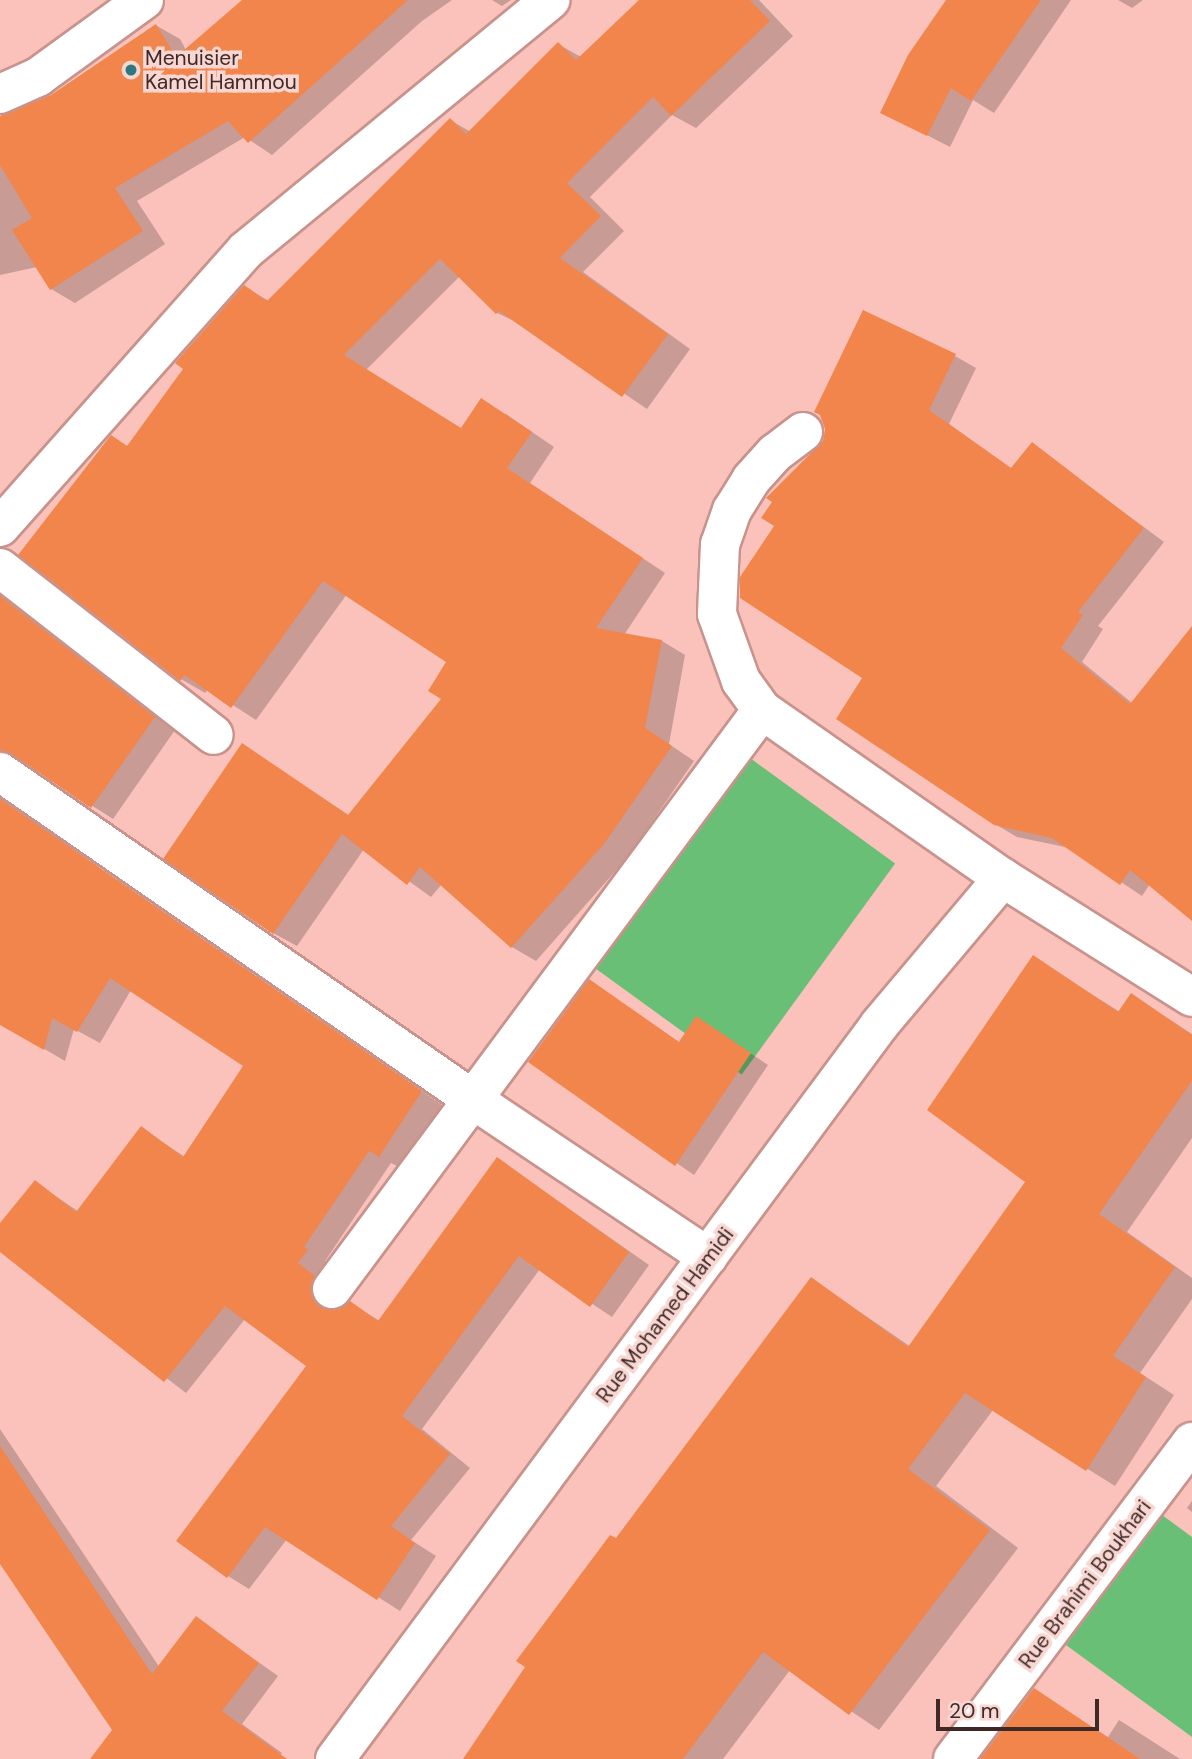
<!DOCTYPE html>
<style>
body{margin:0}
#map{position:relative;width:1192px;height:1759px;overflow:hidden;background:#fac2bb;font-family:"DM Sans",sans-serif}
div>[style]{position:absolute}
.green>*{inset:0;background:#69bf75;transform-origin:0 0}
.shadow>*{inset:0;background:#0003}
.building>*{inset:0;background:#f2854b}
.roads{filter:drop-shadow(2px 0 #c8938c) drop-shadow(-2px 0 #c8938c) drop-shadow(0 2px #c8938c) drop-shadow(0 -2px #c8938c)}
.minor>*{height:38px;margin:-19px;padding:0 19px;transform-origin:19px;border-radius:19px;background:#fff}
.dots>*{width:19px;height:19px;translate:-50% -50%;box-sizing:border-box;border:4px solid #f8d6d1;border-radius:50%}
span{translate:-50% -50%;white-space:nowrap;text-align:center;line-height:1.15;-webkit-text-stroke:7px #f8d6d1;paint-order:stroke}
.poi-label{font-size:21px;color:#3f2927}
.left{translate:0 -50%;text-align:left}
.street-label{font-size:21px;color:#3f2927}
.scale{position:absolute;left:936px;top:1699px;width:163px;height:32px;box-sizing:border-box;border:4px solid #3f2927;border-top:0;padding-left:9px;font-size:21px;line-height:24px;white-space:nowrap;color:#3f2927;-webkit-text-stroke:5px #f8d6d1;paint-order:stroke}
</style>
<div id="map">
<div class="green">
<i style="left:739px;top:750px;width:193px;height:261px;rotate:36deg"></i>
<i style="clip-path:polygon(1162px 1515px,1192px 1537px,1192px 1737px,1066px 1645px)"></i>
</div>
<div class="shadow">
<i style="clip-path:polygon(244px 0,452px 0,422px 21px,272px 155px,245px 137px,137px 201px,165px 244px,75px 303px,51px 289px,37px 267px,0 275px,0 122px,52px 96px,157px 26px,180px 39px,186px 50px)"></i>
<i style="clip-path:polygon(492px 0,511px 0,502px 6px)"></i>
<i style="clip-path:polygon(641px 0,759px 0,793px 36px,696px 128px,672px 115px,590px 197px,624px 231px,583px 272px,690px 349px,647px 409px,523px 325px,497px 313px,460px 276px,366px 370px,462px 430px,506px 414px,554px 447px,530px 483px,665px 573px,624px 635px,662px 641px,685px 655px,669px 744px,694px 761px,627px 858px,536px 961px,512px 947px,442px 884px,431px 897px,364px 849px,297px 946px,273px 933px,243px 745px,350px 816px,444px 699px,449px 662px,347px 594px,256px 720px,208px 689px,205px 693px,181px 679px,112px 437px,129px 447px,244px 287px,269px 301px,450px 120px,471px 132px,558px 44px,581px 57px)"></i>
<i style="clip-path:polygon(948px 0,1071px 0,994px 113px,973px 100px,950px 147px,882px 112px)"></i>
<i style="clip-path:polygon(1118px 0,1143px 0,1132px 8px)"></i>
<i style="clip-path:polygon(955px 356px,976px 368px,949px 424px,1012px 469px,1032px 444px,1164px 542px,1098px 626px,1103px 629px,1082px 662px,1132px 703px,1192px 653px,1192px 918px,1150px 884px,1142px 896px,1070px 848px,1017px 837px,995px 824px,864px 678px,741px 597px)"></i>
<i style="clip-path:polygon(0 589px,175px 730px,113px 819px,24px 762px,4px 771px,1px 795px,87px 859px,442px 1105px,401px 1168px,391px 1163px,325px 1261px,336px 1289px,333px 1310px,341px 1311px,350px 1303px,380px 1321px,498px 1159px,649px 1265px,612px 1317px,540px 1269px,422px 1429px,470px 1468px,411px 1540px,436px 1556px,400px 1611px,287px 1539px,249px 1589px,228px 1576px,308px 1366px,245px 1319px,186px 1393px,0 1250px,0 1225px,35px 1182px,79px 1212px,141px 1128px,185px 1157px,246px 1065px,131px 990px,100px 1043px,74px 1029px,65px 1061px,0 1023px)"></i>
<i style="clip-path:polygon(1034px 958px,1120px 1012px,1132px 995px,1192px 1034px,1192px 1138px,1127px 1232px,1192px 1278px,1192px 1299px,1140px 1373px,1174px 1395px,1115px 1486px,993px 1410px,936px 1486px,1018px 1548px,879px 1730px,790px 1670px,723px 1759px,465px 1759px,617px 1540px,812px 1279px,911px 1347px,1028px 1181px)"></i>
<i style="clip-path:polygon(590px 981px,680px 1043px,714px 1029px,768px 1065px,694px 1175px,530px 1062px)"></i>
<i style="clip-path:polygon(0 1429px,160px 1668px,196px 1618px,278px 1676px,242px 1724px,282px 1753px,277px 1759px,92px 1759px,114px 1730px,0 1560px)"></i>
<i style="clip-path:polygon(1192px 1501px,1192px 1512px,1187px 1508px)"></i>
<i style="clip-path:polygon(1034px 1691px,1108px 1737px,1119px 1720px,1180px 1759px,983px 1759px)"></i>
</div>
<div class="building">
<i style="clip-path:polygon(242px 0,408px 0,248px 143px,228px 121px,115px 188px,143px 231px,50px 290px,12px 230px,32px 218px,0 165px,0 116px,51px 95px,156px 24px,176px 57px)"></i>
<i style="clip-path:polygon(639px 0,750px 0,770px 21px,671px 116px,653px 97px,567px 183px,601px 216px,560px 258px,668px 334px,622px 397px,499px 311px,496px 314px,440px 259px,344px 355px,461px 428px,481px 398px,532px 432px,507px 468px,643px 558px,596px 628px,662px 640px,645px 728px,672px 746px,604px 844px,511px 948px,420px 867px,407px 885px,342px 834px,273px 934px,163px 859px,242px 743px,348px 815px,441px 699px,428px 691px,446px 662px,323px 581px,231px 708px,185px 675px,180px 681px,18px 555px,111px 435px,127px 446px,183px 369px,175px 363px,244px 285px,267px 301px,450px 118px,466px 134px,558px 42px,576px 60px)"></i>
<i style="clip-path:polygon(946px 0,1041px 0,971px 101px,951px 88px,927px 136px,880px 113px,908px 55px)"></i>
<i style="clip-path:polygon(863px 310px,956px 354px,929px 410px,1011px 468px,1032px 442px,1144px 528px,1078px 612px,1083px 615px,1061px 648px,1130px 704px,1192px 626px,1192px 921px,1130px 870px,1120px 885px,1052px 838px,994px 825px,836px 719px,862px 678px,740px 598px,740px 577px,774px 526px,761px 518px,772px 502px,766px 498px,823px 441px,825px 429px,820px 415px,814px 412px)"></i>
<i style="clip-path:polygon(0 596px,155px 717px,91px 808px,12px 754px,0 750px)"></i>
<i style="clip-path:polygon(0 799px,422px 1091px,379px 1157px,369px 1151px,304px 1247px,308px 1250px,298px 1263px,315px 1276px,312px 1297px,320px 1307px,340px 1309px,350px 1301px,378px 1321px,497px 1157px,629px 1252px,590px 1307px,519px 1256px,402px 1416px,450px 1454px,391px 1526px,415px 1543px,377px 1600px,265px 1527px,227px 1578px,176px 1541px,306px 1366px,225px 1306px,164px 1382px,0 1252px,0 1223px,35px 1180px,76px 1212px,141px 1126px,183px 1157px,243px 1066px,110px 978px,77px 1032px,52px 1018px,44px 1050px,0 1025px)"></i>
<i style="clip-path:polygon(1033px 955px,1118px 1012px,1131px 993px,1192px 1035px,1192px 1081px,1099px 1214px,1175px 1267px,1113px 1356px,1146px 1377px,1086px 1471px,965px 1393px,908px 1469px,990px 1530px,849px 1715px,763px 1652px,683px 1759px,463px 1759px,525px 1667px,516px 1661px,610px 1535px,616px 1538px,811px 1277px,908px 1347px,1025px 1182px,927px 1110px)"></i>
<i style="clip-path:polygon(589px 979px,679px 1042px,696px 1016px,751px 1053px,675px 1166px,528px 1062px)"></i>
<i style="clip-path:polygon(0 1446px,152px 1674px,196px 1616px,259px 1663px,222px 1711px,287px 1759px,90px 1759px,112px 1730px,0 1564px)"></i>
<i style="clip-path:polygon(1034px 1688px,1140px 1759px,980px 1759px)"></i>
</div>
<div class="roads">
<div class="minor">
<i style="left:0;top:94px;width:42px;rotate:-24.1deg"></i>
<i style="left:38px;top:77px;width:131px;rotate:-36deg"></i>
<i style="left:803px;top:432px;width:35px;rotate:143deg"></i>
<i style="left:775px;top:453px;width:36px;rotate:132deg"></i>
<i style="left:751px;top:480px;width:36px;rotate:122deg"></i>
<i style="left:732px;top:510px;width:36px;rotate:109deg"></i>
<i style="left:720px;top:544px;width:70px;rotate:92.5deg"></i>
<i style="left:717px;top:614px;width:71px;rotate:70.3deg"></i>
<i style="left:741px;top:681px;width:36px;rotate:54deg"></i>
<i style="left:762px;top:710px;width:294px;rotate:34.9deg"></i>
<i style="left:1003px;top:878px;width:223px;rotate:32.2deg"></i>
<i style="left:0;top:527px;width:370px;rotate:-48.4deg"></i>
<i style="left:246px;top:250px;width:394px;rotate:-39.4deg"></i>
<i style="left:0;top:568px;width:271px;rotate:38deg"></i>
<i style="left:0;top:772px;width:574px;rotate:34.71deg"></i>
<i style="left:472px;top:1099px;width:284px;rotate:33.8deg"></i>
<i style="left:332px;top:1289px;width:721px;rotate:-53.4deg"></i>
<i style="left:335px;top:1759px;width:915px;rotate:-53.44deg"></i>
<i style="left:880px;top:1024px;width:191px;rotate:-49.9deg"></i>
<i style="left:953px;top:1759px;width:397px;rotate:-53deg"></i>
</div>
</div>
<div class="dots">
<i style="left:131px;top:70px;background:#307881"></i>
</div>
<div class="poi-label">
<span class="left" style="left:145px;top:70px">Menuisier<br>Kamel Hammou</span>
</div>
<div class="street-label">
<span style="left:665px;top:1315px;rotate:-53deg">Rue Mohamed Hamidi</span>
<span style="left:1085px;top:1584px;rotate:-53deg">Rue Brahimi Boukhari</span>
</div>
<div class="scale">20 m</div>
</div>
